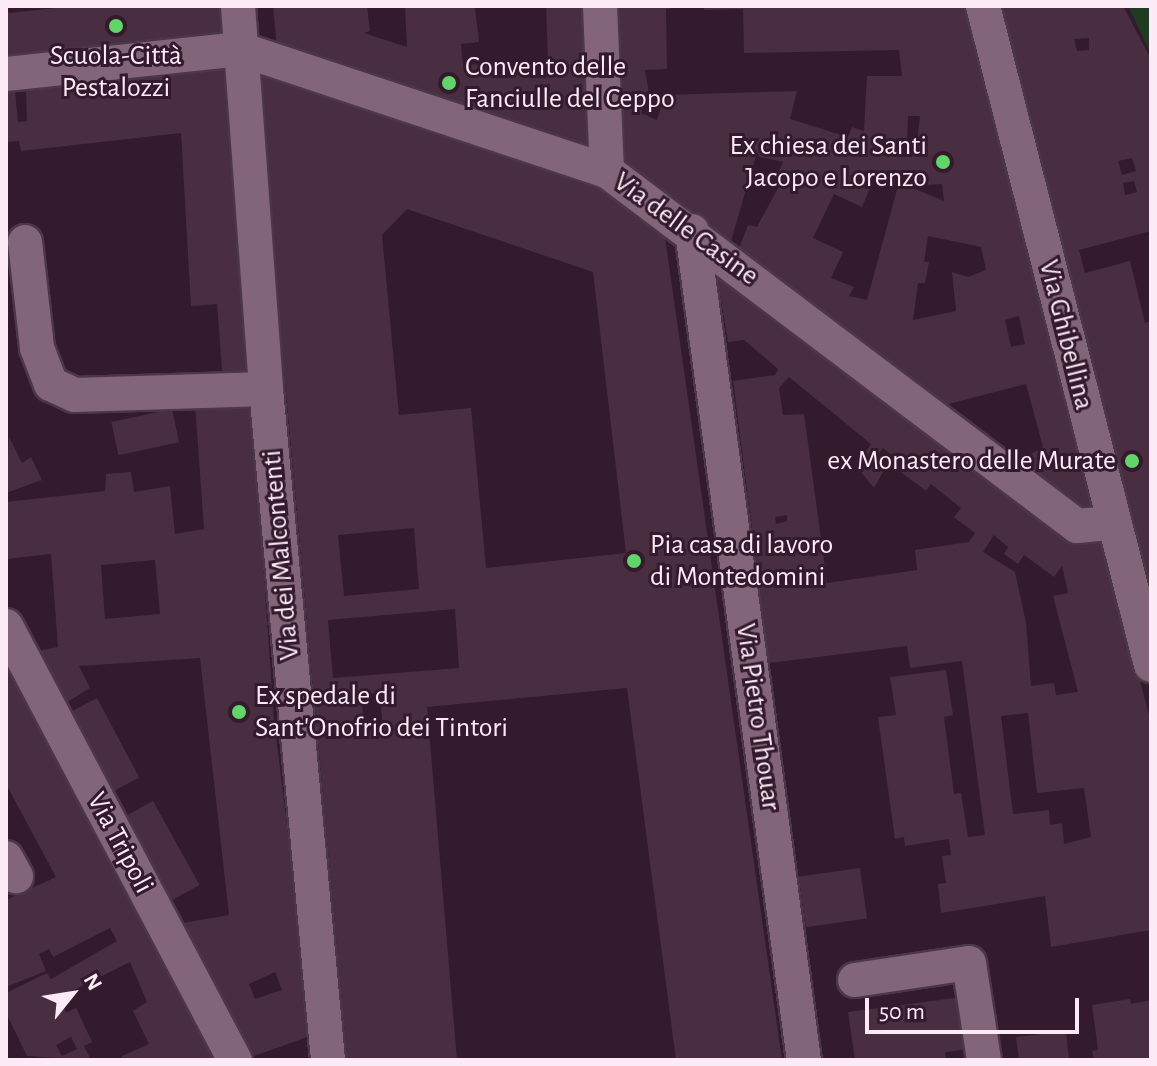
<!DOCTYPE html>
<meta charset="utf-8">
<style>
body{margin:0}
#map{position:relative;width:1157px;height:1066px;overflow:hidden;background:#331a2c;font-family:"Alegreya Sans",sans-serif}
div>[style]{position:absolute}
.green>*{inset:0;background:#213a22}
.building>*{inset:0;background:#492e41;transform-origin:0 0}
.roads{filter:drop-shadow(2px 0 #4c3746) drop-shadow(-2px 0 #4c3746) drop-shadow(0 2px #4c3746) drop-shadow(0 -2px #4c3746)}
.minor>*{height:34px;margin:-17px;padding:0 17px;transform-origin:17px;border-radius:17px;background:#836579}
.dots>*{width:22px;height:22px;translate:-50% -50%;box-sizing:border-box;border:4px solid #331a2c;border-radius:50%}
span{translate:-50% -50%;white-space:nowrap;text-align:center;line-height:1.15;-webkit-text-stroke:6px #331a2c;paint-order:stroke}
.poi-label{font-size:28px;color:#fceaf6}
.left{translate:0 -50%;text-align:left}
.right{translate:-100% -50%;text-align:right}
.street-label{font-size:28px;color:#fceaf6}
.frame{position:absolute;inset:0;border:8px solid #fceaf6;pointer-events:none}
.north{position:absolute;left:32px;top:954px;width:80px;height:80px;-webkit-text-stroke:6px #331a2c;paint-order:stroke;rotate:60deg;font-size:22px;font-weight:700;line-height:32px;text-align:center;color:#fceaf6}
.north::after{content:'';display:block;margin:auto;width:28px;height:36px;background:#fceaf6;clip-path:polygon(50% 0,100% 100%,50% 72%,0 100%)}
.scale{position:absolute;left:865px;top:998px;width:214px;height:36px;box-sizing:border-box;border:4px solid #fceaf6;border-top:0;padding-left:10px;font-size:24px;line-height:28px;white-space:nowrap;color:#fceaf6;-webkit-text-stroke:6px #331a2c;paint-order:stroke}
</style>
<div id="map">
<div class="green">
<i style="clip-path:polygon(1128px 6px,1151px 6px,1151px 52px,1150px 52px)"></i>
</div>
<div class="building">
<i style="clip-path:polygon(6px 6px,9px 13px,75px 6px,224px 6px,226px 39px,6px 59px)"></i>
<i style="clip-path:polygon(273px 6px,367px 6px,370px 31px,364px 33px,407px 47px,405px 6px,475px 8px,479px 42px,461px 44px,463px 65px,548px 61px,546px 6px,595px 6px,601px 152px,277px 48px)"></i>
<i style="clip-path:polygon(evenodd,605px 6px,686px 6px,666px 9px,667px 69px,645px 70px,649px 93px,641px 113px,657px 120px,665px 95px,797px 91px,790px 119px,848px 137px,852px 127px,864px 131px,867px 76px,902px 76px,899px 50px,744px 53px,743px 9px,704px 10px,704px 6px,970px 6px,1096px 509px,1081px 517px,1015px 463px,1043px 447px,1026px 384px,945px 405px,737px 253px,748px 225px,757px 227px,784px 177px,778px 173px,783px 162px,756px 156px,730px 244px,613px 156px,605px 6px,908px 116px,920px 116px,917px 142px,907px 142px,908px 116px,605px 6px,847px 175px,869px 181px,871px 176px,877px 179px,877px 187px,898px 186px,867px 300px,849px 296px,854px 287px,831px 278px,843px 252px,813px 238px,834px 194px,862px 207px,870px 188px,847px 175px,605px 6px,942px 184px,944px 201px,908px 186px,942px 184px,605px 6px,928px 236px,981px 247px,986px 270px,968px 277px,952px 272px,956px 311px,913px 320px,918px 283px,925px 283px,929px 262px,924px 262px,928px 236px,605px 6px,1019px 316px,1025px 344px,1011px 347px,1005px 320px,1019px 316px)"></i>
<i style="clip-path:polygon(evenodd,997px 6px,1123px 6px,1151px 59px,1151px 231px,1079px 250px,1085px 273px,1130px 261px,1145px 323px,1151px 321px,1151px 603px,997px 6px,1089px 38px,1089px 50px,1077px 51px,1074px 39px,1089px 38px,997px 6px,1132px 158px,1136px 171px,1122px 175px,1118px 161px,1132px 158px,997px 6px,1134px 181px,1137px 192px,1125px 195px,1123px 183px,1134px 181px)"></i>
<i style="clip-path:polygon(evenodd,256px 65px,620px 189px,663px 223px,782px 1060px,676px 1060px,627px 688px,427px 707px,457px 1060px,347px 1060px,256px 65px,407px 209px,593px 272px,626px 553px,486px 568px,471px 408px,399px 415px,382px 235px,407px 209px,256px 65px,414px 528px,419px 589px,344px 596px,338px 535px,414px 528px,256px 65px,455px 609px,459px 668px,333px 678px,328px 620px,455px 609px,256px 65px,380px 693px,383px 729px,365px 731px,361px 695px,380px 693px)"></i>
<i style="clip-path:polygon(227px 67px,247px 380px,223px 382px,217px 304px,191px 306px,181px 133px,21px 151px,19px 141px,6px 142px,6px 92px,15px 91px,18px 122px,27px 121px,26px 90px)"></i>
<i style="clip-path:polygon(evenodd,716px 271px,1101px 536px,1151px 722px,1151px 930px,1051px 947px,1045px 896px,941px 913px,938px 884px,946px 883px,942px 856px,951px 855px,949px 839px,905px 846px,904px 837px,895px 839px,878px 717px,896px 715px,890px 677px,946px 670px,953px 715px,944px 717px,954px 794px,961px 793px,968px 837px,985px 835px,962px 661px,910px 668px,907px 646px,769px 663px,733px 381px,775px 375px,778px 369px,744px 340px,728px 342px,716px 271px,789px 377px,871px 444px,856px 466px,874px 488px,883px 472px,872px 464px,883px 448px,895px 458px,890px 464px,926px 491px,931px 484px,961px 508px,954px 517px,975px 533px,969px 542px,915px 550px,917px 570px,827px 583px,804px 414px,783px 415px,779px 388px,789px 377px,716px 271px,787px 515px,787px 521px,776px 524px,775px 517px,787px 515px,716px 271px,994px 535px,1008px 547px,1004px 554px,1018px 564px,1024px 555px,1054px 577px,1062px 566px,1068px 593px,1053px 596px,1078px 692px,1056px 695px,1054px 683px,1031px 686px,1026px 623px,1015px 572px,983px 552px,994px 535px,716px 271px,1028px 713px,1037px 793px,1084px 788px,1091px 837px,1064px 844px,1062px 823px,1050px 825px,1049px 810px,1013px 814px,1001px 716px,1028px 713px)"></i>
<i style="clip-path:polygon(evenodd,252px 401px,274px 720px,313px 1035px,251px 1057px,183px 923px,229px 915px,200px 658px,79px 666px,90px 688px,66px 703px,38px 651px,58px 647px,51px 554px,6px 559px,6px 502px,105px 491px,106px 474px,131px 472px,134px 492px,170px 486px,175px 534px,204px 529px,195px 404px,252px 401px,155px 560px,160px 614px,105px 619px,101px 565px,155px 560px,252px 401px,275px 972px,282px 990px,255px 999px,249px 984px,275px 972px)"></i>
<i style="left:172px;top:409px;width:34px;height:62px;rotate:78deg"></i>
<i style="clip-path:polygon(9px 437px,22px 463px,31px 457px,42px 480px,6px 493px)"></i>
<i style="clip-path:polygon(evenodd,6px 658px,220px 1060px,122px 1060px,122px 1056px,149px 1044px,133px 1011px,147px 1002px,130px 962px,60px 997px,66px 1013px,76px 1008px,92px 1042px,84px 1046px,91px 1060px,27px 1056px,6px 1013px,6px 993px,47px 973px,51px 979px,117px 941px,110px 928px,53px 957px,49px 949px,39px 954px,46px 971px,6px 987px,6px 900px,56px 877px,6px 784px,6px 658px,71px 1037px,77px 1049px,62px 1056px,56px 1045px,71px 1037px)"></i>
<i style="left:97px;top:698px;width:90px;height:30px;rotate:62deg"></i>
<i style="left:153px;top:801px;width:96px;height:31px;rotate:61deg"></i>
<i style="left:860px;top:868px;width:51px;height:62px;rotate:82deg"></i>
<i style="clip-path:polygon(962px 997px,971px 1049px,945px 1052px,946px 1060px,855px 1060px,848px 1012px)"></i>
<i style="clip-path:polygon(1130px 999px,1131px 1004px,1151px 1000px,1151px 1060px,1094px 1060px,1092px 1051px,1098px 1050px,1092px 1005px)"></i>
<i style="clip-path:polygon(1066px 1031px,1069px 1060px,1019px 1060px,1016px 1037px)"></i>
</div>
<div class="roads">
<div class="minor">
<i style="left:238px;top:6px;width:384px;rotate:85.8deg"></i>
<i style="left:266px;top:389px;width:674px;rotate:84.72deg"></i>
<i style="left:600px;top:6px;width:165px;rotate:87.6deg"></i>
<i style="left:983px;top:6px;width:680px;rotate:75.7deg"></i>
<i style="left:6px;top:74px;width:235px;rotate:-6.1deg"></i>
<i style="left:240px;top:49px;width:387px;rotate:18.4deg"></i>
<i style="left:607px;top:171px;width:589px;rotate:37.06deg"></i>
<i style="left:1077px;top:526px;width:37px;rotate:-5deg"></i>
<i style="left:692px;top:231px;width:837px;rotate:82.31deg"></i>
<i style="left:25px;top:242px;width:107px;rotate:83.5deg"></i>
<i style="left:37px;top:348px;width:39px;rotate:69deg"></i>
<i style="left:51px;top:384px;width:26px;rotate:25deg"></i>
<i style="left:75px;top:395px;width:191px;rotate:-1.8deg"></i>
<i style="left:6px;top:626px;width:491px;rotate:62.2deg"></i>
<i style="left:6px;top:858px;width:21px;rotate:61deg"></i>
<i style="left:855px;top:980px;width:115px;rotate:-8.5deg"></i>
<i style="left:969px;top:963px;width:98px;rotate:81.2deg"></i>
</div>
</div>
<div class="dots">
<i style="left:116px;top:26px;background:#61d46a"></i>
<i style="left:449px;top:83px;background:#61d46a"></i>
<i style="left:943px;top:162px;background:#61d46a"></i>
<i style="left:1132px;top:461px;background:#61d46a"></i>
<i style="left:634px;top:561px;background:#61d46a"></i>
<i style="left:239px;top:712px;background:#61d46a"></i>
</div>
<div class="poi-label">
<span style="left:116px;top:72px">Scuola-Città<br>Pestalozzi</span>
<span class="left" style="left:465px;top:83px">Convento delle<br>Fanciulle del Ceppo</span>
<span class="right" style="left:927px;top:162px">Ex chiesa dei Santi<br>Jacopo e Lorenzo</span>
<span class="right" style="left:1116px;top:461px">ex Monastero delle Murate</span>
<span class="left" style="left:650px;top:561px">Pia casa di lavoro<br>di Montedomini</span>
<span class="left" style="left:255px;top:712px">Ex spedale di<br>Sant'Onofrio dei Tintori</span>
</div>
<div class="street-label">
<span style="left:686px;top:229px;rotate:36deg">Via delle Casine</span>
<span style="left:1066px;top:335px;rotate:76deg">Via Ghibellina</span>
<span style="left:281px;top:555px;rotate:-95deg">Via dei Malcontenti</span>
<span style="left:758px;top:717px;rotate:82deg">Via Pietro Thouar</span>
<span style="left:120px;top:843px;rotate:62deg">Via Tripoli</span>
</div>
<div class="frame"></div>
<div class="north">N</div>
<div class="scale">50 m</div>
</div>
